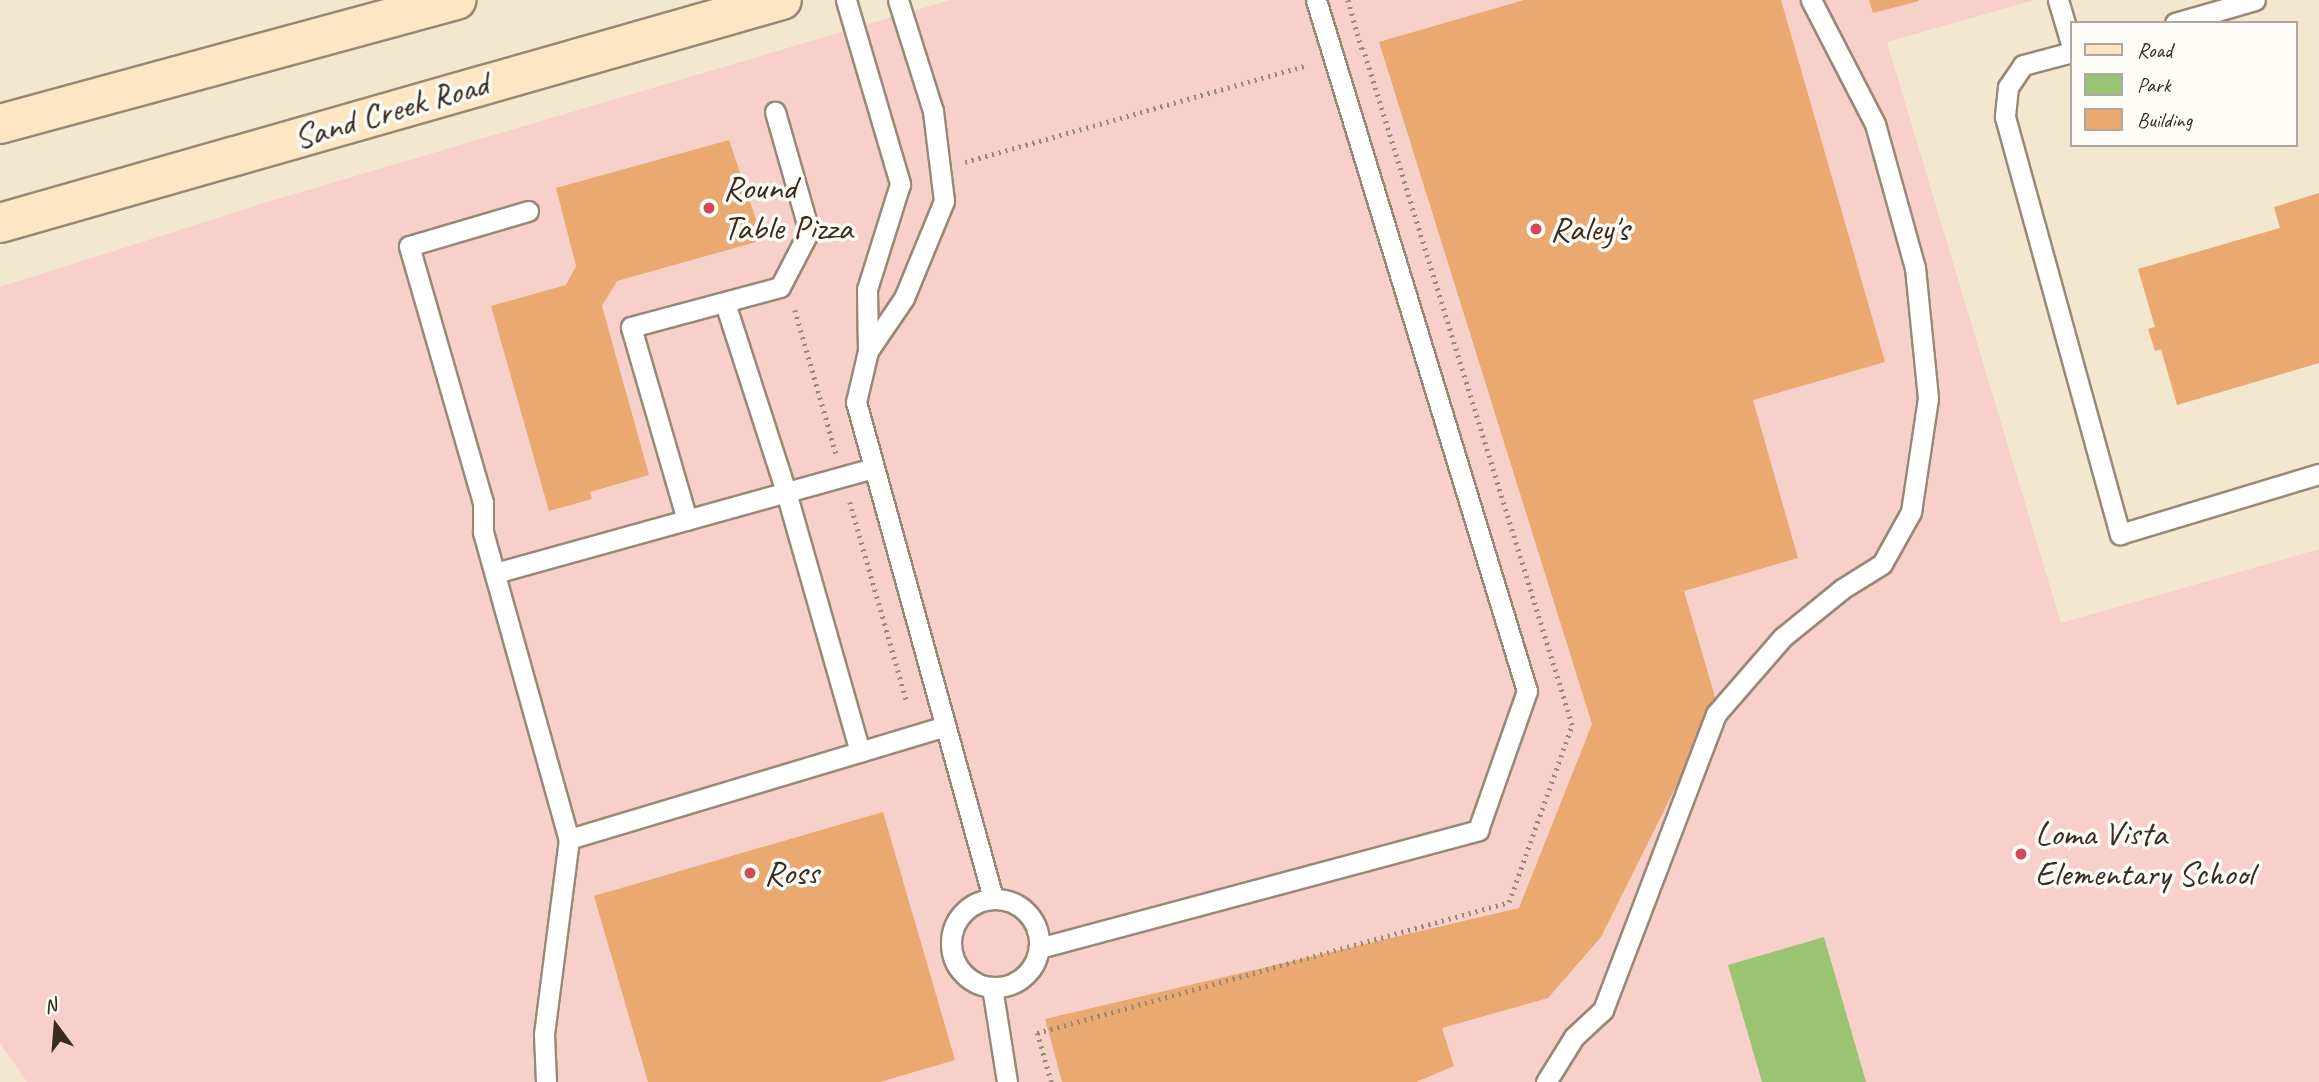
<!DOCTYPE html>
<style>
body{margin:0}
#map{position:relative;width:2319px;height:1082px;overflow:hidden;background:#f4e7cf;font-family:Caveat,sans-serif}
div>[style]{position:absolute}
.built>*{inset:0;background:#f7d1c9}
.green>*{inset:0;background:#9ac471}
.building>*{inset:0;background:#e9a970}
.path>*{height:4.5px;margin-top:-2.25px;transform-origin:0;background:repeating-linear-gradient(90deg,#988876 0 2px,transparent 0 7px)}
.roads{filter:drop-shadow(2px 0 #988876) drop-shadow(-2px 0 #988876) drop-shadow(0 2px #988876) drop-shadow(0 -2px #988876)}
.lane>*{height:19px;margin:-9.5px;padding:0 9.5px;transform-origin:9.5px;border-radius:9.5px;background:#fff}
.lane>.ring{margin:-9.5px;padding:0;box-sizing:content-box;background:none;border:19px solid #fff;border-radius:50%}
.secondary>*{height:38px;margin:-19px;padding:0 19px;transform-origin:19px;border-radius:19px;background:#fce6c4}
.dots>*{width:19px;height:19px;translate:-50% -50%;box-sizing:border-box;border:4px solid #fdfcf7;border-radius:50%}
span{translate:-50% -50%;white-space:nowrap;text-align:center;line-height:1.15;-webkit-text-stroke:7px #fdfcf7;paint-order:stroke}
.street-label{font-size:35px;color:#3b2a1e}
.poi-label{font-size:35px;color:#3b2a1e}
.left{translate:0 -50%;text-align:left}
.legend{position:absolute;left:2070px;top:21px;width:228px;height:126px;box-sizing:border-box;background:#fdfcf7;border:2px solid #afa8a0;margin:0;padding:9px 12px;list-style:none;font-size:21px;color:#3b2a1e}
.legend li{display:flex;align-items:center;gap:14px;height:35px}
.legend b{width:35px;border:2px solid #afa8a0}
.north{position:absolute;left:21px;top:991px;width:70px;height:70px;-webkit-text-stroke:5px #fdfcf7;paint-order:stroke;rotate:344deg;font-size:19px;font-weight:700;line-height:28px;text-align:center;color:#3b2a1e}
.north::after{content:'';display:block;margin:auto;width:24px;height:32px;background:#3b2a1e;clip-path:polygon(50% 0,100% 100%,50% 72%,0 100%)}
</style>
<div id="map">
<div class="built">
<i style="clip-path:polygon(950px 0,2035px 0,1887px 42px,2061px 623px,2319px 549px,2319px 1082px,27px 1082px,0 1043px,0 287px,274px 200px)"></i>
</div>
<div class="green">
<i style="clip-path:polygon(1824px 937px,1866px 1082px,1762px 1082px,1728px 965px)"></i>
</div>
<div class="building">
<i style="clip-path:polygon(1524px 0,1781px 0,1885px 362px,1753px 400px,1798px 558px,1684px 591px,1717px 704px,1601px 937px,1548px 998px,1442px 1028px,1454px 1066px,1416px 1082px,1062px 1082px,1045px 1019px,1519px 908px,1592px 724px,1379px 42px)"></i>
<i style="clip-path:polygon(1869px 0,1919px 0,1919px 1px,1873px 13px)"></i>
<i style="clip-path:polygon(729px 140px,763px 240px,617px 281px,602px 306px,649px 475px,590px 492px,592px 499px,549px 511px,491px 306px,566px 285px,576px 266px,556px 188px)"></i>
<i style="clip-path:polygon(2319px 193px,2319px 363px,2177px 405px,2161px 349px,2155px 351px,2148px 329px,2155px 327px,2138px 269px,2280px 228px,2274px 207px)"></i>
<i style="clip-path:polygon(883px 812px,955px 1060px,880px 1082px,648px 1082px,594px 896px)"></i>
</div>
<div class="path">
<i style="left:1348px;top:0;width:51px;rotate:74.1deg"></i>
<i style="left:965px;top:162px;width:355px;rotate:-15.8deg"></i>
<i style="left:833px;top:238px;width:27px;rotate:-15deg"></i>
<i style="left:795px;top:310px;width:149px;rotate:74deg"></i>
<i style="left:850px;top:502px;width:208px;rotate:74.1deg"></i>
<i style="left:1051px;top:1082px;width:51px;rotate:-105.9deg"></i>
<i style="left:1037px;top:1033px;width:490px;rotate:-15.5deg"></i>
<i style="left:1509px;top:902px;width:188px;rotate:-70.4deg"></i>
<i style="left:1572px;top:725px;width:708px;rotate:-107.18deg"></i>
</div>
<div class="roads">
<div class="lane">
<i style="left:846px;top:0;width:192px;rotate:73.6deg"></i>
<i style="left:900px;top:184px;width:110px;rotate:107.4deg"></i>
<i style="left:867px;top:289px;width:62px;rotate:89.1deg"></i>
<i style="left:868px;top:351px;width:52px;rotate:103.2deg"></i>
<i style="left:856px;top:402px;width:515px;rotate:74.56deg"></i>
<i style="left:2058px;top:0;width:49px;rotate:73.4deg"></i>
<i style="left:2175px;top:23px;width:83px;rotate:-16deg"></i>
<i style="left:2072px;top:52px;width:51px;rotate:165.1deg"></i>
<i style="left:2023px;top:65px;width:27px;rotate:124deg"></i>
<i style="left:2008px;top:87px;width:30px;rotate:96deg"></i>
<i style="left:2005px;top:117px;width:433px;rotate:74.6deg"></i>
<i style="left:2120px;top:534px;width:208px;rotate:-16.8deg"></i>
<i style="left:528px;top:211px;width:124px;rotate:163.6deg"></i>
<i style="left:409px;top:246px;width:267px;rotate:73.9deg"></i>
<i style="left:483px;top:503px;width:29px;rotate:90deg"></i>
<i style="left:483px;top:532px;width:319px;rotate:74.4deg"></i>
<i style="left:569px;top:839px;width:197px;rotate:97.3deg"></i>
<i style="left:544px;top:1034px;width:48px;rotate:87.6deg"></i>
<i style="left:725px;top:303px;width:199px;rotate:72.1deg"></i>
<i style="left:786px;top:492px;width:270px;rotate:74.1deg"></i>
<i style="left:868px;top:351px;width:64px;rotate:-55.8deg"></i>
<i style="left:904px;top:298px;width:105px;rotate:-67.6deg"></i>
<i style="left:944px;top:201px;width:91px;rotate:-97deg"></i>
<i style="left:933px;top:111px;width:116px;rotate:-107.5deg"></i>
<i style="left:687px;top:520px;width:201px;rotate:-106.2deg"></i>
<i style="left:631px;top:327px;width:154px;rotate:-15deg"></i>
<i style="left:780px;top:287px;width:63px;rotate:-62.6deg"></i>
<i style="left:809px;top:231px;width:124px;rotate:-105.9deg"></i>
<i style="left:495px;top:573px;width:392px;rotate:-15.5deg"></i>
<i style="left:569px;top:839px;width:393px;rotate:-16.7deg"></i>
<i class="ring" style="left:951px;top:899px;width:69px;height:69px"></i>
<i style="left:1039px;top:948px;width:455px;rotate:-15deg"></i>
<i style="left:1478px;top:830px;width:147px;rotate:-70.6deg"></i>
<i style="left:1527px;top:691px;width:722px;rotate:-106.98deg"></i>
<i style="left:992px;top:987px;width:96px;rotate:81deg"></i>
<i style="left:1546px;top:1082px;width:53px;rotate:-58.1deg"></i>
<i style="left:1574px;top:1037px;width:40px;rotate:-43deg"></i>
<i style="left:1603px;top:1010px;width:317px;rotate:-69.1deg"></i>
<i style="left:1716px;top:714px;width:102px;rotate:-49deg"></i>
<i style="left:1783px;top:637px;width:76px;rotate:-39.1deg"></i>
<i style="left:1842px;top:589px;width:47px;rotate:-32deg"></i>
<i style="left:1882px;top:564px;width:60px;rotate:-60.9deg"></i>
<i style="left:1911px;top:512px;width:115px;rotate:-81.5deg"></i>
<i style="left:1928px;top:398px;width:131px;rotate:-95.7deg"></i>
<i style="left:1915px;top:268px;width:149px;rotate:-105.5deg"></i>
<i style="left:1875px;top:124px;width:140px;rotate:-117.3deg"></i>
</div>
<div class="secondary">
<i style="left:0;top:124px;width:473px;rotate:-15.2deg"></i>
<i style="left:0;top:223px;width:813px;rotate:-15.92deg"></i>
</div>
</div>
<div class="dots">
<i style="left:709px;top:208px;background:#d1495b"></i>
<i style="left:1536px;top:229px;background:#d1495b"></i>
<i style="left:2021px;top:854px;background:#d1495b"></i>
<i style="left:750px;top:873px;background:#d1495b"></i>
</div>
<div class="street-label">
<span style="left:391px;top:111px;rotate:-16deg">Sand Creek Road</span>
</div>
<div class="poi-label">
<span class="left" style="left:723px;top:208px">Round<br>Table Pizza</span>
<span class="left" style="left:1550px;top:229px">Raley's</span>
<span class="left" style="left:2035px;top:854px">Loma Vista<br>Elementary School</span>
<span class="left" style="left:764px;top:873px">Ross</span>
</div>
<ul class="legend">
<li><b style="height:9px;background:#fce6c4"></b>Road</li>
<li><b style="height:19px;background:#9ac471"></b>Park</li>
<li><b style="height:19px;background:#e9a970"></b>Building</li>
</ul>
<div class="north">N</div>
</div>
